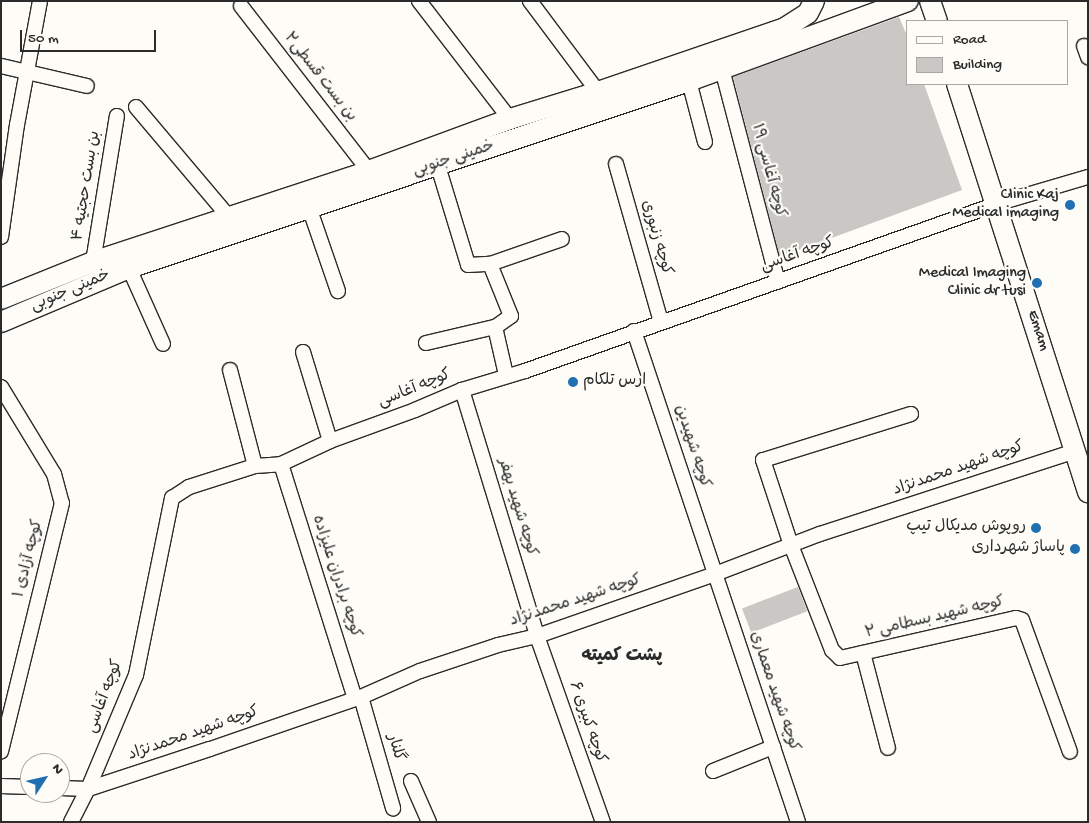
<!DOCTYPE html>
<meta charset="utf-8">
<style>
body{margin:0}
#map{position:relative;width:1089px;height:823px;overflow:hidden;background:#fdfcf7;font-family:"Gochi Hand","Playpen Sans Arabic",sans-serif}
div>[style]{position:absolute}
.building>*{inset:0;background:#c9c8c4;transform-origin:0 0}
.roads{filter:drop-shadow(1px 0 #2b2b2b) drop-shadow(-1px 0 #2b2b2b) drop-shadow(0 1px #2b2b2b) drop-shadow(0 -1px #2b2b2b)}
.minor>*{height:14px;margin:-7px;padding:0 7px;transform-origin:7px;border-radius:7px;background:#fdfcf7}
.secondary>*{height:20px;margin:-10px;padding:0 10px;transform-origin:10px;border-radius:10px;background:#fdfcf7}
.dots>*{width:14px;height:14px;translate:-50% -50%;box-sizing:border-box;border:2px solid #fdfcf7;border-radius:50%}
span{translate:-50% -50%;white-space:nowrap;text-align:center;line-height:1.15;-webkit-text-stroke:4.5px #fdfcf7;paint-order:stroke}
.street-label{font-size:16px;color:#2b2b2b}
.poi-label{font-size:16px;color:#2b2b2b}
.right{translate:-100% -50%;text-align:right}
.left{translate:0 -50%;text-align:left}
.neighbourhood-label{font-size:18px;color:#2b2b2b;font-weight:700}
.frame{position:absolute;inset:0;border:2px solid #2b2b2b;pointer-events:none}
.legend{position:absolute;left:906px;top:20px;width:162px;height:65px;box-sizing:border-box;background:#fdfcf7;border:1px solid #a9a8a5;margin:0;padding:6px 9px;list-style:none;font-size:15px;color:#2b2b2b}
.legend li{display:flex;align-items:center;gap:10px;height:25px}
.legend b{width:25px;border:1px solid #a9a8a5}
.north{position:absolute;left:20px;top:753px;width:50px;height:50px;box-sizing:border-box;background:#fdfcf7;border:1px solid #a9a8a5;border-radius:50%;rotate:55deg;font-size:14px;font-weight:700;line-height:20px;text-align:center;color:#2b2b2b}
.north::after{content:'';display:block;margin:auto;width:18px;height:22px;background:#1f6fb2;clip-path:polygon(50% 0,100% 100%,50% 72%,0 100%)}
.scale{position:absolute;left:20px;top:30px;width:136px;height:22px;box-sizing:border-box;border:2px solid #2b2b2b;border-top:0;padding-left:6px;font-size:15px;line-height:18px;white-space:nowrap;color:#2b2b2b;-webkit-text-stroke:4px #fdfcf7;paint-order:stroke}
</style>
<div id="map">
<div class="building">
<i style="clip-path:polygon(899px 17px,908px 38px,908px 84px,924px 84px,962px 190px,780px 257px,733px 77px)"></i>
<i style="left:798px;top:587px;width:26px;height:60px;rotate:69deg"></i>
</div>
<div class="roads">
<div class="minor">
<i style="left:419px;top:1px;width:149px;rotate:52.4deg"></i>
<i style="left:530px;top:1px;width:114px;rotate:53.2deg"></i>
<i style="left:241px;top:6px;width:209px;rotate:52.2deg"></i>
<i style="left:1084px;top:46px;width:12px;rotate:70deg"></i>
<i style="left:1px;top:66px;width:88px;rotate:13.1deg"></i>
<i style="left:722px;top:69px;width:220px;rotate:75.3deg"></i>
<i style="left:689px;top:81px;width:63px;rotate:75.3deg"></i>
<i style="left:136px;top:107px;width:144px;rotate:49.8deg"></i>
<i style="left:616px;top:164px;width:164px;rotate:74.1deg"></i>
<i style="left:438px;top:166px;width:103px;rotate:73.1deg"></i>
<i style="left:468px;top:265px;width:22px;rotate:-3deg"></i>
<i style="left:490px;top:264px;width:56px;rotate:68deg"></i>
<i style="left:511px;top:316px;width:19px;rotate:145deg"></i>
<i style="left:495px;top:327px;width:49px;rotate:77.1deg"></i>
<i style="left:309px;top:207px;width:89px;rotate:71deg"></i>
<i style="left:1px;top:237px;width:113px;rotate:-81.9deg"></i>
<i style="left:17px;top:125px;width:126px;rotate:-79.5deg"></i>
<i style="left:93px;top:262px;width:148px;rotate:-80.7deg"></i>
<i style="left:490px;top:264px;width:76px;rotate:-19.1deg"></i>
<i style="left:129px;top:268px;width:83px;rotate:65.9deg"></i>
<i style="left:634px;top:331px;width:518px;rotate:71.53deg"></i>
<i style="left:426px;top:343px;width:71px;rotate:-13.1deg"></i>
<i style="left:303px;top:352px;width:93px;rotate:73.1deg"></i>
<i style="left:230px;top:370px;width:99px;rotate:75.4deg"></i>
<i style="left:1px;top:387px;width:102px;rotate:58.7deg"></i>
<i style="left:54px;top:474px;width:30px;rotate:75deg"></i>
<i style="left:62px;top:503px;width:256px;rotate:103.8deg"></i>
<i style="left:462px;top:390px;width:257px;rotate:73deg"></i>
<i style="left:537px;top:636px;width:197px;rotate:70.5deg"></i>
<i style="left:911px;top:414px;width:155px;rotate:162.7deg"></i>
<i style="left:763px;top:460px;width:89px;rotate:71.8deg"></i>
<i style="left:791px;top:545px;width:113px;rotate:68.7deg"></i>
<i style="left:832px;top:650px;width:11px;rotate:45deg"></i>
<i style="left:840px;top:658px;width:180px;rotate:-12.8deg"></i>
<i style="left:1016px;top:618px;width:6px;rotate:18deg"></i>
<i style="left:1022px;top:620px;width:140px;rotate:70deg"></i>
<i style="left:281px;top:464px;width:246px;rotate:72.5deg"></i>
<i style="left:863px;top:653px;width:98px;rotate:75.3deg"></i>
<i style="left:361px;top:697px;width:116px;rotate:73.9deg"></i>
<i style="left:713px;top:771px;width:65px;rotate:-21.8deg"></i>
<i style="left:411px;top:781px;width:45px;rotate:66.3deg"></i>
<i style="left:1px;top:786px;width:29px;rotate:2deg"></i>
<i style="left:60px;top:788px;width:28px;rotate:2deg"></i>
<i style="left:88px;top:789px;width:128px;rotate:-18.2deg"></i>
<i style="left:210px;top:749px;width:160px;rotate:-19deg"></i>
<i style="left:361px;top:697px;width:64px;rotate:-23.8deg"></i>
<i style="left:420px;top:671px;width:82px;rotate:-18.4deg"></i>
<i style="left:498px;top:645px;width:40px;rotate:-13deg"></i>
<i style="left:537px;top:636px;width:188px;rotate:-19.2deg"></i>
<i style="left:715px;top:574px;width:112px;rotate:-20.9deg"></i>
<i style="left:820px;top:534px;width:268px;rotate:-18deg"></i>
<i style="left:71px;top:822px;width:37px;rotate:-63deg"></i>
<i style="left:88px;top:789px;width:124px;rotate:-67.2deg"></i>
<i style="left:136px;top:675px;width:181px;rotate:-78.5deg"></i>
<i style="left:172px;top:498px;width:20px;rotate:-33deg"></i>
<i style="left:189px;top:487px;width:69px;rotate:-17.7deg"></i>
<i style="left:255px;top:466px;width:26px;rotate:-4deg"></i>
<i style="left:281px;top:464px;width:54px;rotate:-25.1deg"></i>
<i style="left:330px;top:441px;width:90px;rotate:-20deg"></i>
<i style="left:415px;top:410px;width:51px;rotate:-23.1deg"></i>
<i style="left:462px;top:390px;width:66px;rotate:-16.8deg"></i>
<i style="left:525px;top:371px;width:500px;rotate:-19.5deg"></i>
<i style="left:996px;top:204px;width:96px;rotate:-16.4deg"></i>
</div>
<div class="secondary">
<i style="left:930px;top:1px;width:21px;rotate:71deg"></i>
<i style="left:957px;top:84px;width:429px;rotate:72.2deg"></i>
<i style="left:1px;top:299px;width:99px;rotate:-21.9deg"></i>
<i style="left:93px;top:262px;width:291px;rotate:-18.2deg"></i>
<i style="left:369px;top:171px;width:150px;rotate:-20.2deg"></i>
<i style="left:510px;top:119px;width:92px;rotate:-17.1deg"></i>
<i style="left:598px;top:92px;width:198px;rotate:-18.9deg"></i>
<i style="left:785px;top:28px;width:27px;rotate:-33deg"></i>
<i style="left:808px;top:13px;width:13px;rotate:-63deg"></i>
<i style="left:1px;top:322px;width:139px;rotate:-22.9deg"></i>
<i style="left:129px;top:268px;width:590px;rotate:-18.47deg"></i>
<i style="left:689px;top:81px;width:233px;rotate:-20.1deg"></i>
</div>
</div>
<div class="dots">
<i style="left:1070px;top:205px;background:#1f6fb2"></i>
<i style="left:1037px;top:283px;background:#1f6fb2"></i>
<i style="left:573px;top:382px;background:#1f6fb2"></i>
<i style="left:1036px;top:528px;background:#1f6fb2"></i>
<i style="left:1075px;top:549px;background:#1f6fb2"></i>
</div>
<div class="street-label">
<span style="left:319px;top:78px;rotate:52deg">بن بست قسطی۲</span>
<span style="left:454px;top:160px;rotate:-18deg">خمینی جنوبی</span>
<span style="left:767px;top:171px;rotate:75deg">کوچه آغاسی ۱۹</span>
<span style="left:88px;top:186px;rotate:-81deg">بن بست حجتیه ۴</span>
<span style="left:655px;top:238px;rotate:74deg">کوچه زنبوری</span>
<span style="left:798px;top:256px;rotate:-19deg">کوچه آغاسی</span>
<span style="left:71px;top:292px;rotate:-23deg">خمینی جنوبی</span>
<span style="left:1037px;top:331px;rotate:72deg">Emam</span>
<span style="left:415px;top:390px;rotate:-22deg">کوچه آغاسی</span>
<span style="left:691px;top:447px;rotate:72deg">کوچه شهیدین</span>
<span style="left:959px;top:470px;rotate:-19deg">کوچه شهید محمدنژاد</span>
<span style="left:516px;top:508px;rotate:73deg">کوچه شهید بهفر</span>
<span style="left:30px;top:559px;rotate:-76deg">کوچه آزادی ۱</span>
<span style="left:335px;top:577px;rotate:72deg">کوچه برادران علیزاده</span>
<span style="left:576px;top:602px;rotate:-18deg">کوچه شهید محمدنژاد</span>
<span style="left:935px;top:619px;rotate:-13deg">کوچه شهید بسطامی ۲</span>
<span style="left:773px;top:692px;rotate:71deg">کوچه شهید معماری</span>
<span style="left:106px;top:697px;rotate:-69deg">کوچه آغاسی</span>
<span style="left:586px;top:723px;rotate:71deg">کوچه کبیری ۶</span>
<span style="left:194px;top:735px;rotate:-19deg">کوچه شهید محمدنژاد</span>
<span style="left:394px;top:748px;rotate:74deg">گلنار</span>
</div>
<div class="poi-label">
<span class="right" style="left:1059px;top:205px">Clinic Kaj<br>Medical imaging</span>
<span class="right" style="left:1026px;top:283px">Medical Imaging<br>Clinic dr tusi</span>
<span class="left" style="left:583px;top:382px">ارس تلکام</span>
<span class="right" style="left:1026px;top:528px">روپوش مدیکال تیپ</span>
<span class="right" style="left:1065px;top:549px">پاساژ شهرداری</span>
</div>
<div class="neighbourhood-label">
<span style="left:622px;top:657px">پشت کمیته</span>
</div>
<div class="frame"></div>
<ul class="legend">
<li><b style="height:6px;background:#fdfcf7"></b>Road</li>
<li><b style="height:14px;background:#c9c8c4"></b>Building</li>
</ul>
<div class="north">N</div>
<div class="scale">50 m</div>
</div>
